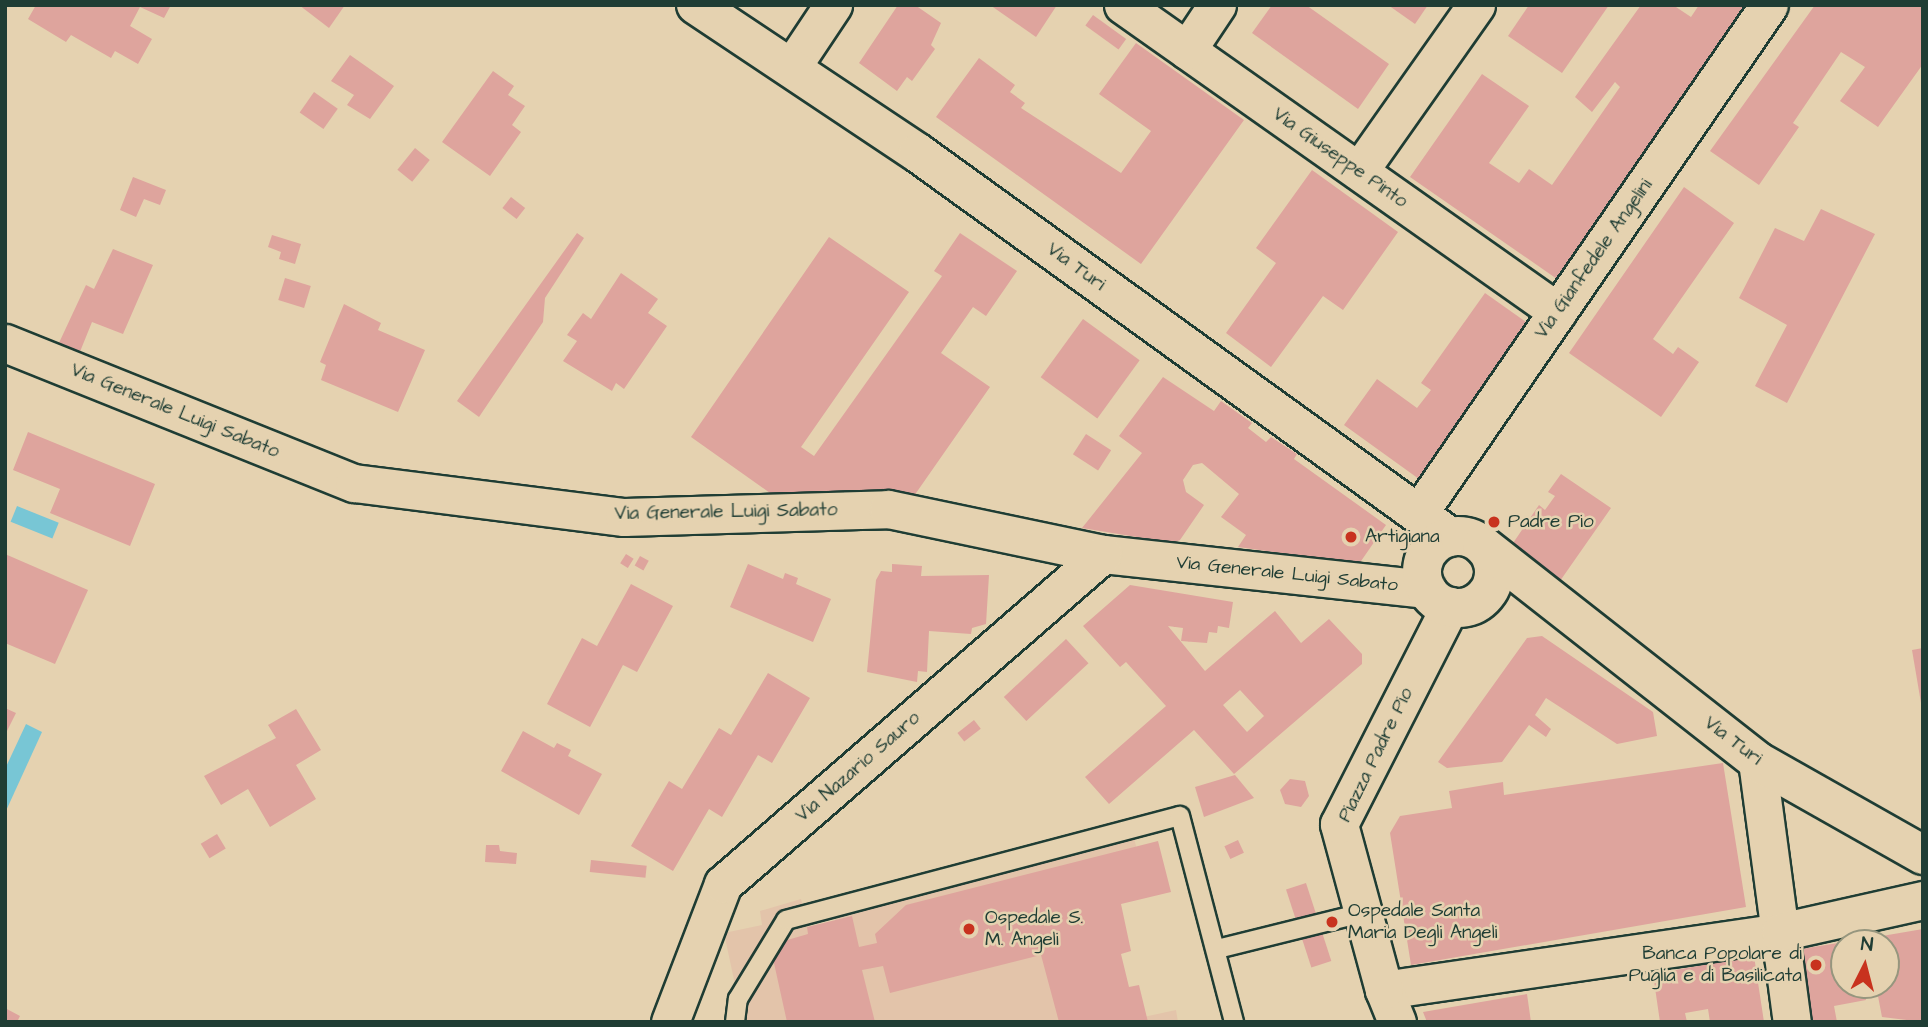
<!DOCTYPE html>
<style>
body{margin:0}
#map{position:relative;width:1928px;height:1027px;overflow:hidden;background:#e5d2b0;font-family:"Architects Daughter",sans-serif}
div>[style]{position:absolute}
.built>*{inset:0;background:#e3c4aa}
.water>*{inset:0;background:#78c6d5;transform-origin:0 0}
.building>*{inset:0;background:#dea49d;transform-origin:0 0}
.roads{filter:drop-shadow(2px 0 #1f3d34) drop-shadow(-2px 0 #1f3d34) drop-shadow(0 2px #1f3d34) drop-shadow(0 -2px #1f3d34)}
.service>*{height:18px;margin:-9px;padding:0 9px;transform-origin:9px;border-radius:9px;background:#e5d2b0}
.minor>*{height:37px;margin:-18.5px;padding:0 18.5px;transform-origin:18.5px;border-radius:18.5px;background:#e5d2b0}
.tertiary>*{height:38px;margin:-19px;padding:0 19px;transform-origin:19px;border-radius:19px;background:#e5d2b0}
.tertiary>.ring{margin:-19px;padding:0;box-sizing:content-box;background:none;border:38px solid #e5d2b0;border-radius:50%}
.dots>*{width:19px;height:19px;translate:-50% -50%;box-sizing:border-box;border:4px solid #e5d2b0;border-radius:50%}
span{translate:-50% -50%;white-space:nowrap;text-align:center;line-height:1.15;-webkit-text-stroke:5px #e5d2b0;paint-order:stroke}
.street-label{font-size:19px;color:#1f3d34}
.poi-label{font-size:19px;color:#1f3d34}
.left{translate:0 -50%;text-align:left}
.right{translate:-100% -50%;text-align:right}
.frame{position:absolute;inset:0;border:7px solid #1f3d34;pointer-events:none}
.north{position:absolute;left:1830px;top:929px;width:70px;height:70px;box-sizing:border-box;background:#e5d2b0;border:2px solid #96967e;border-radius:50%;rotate:6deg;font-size:19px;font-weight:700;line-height:28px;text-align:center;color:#1f3d34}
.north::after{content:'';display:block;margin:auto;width:24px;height:32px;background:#c8321e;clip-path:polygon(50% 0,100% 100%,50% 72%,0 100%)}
</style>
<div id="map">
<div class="built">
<i style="clip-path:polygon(1132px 830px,1144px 878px,1092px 889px,1125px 1021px,1176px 1010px,1178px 1022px,743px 1022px,724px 933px,762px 925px,760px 911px,801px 899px,811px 940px,837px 934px,835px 915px,864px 889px)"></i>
</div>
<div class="water">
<i style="left:17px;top:506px;width:45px;height:17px;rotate:22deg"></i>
<i style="clip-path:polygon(26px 724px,42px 732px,5px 813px,5px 769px)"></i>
</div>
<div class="building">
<i style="clip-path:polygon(36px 5px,171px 5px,164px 18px,140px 7px,130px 26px,152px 39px,138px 64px,115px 51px,111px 58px,71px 35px,66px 42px,28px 19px)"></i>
<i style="clip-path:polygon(299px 5px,345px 5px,329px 28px)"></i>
<i style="clip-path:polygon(898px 5px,915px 5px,941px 23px,931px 45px,935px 49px,912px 81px,907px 77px,897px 91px,859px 63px)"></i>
<i style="clip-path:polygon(990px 5px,1057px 5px,1036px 37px)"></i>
<i style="clip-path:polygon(1272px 5px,1306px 5px,1389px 64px,1358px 109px,1252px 33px)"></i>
<i style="clip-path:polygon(1388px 5px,1428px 5px,1415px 24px)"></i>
<i style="clip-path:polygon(1529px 5px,1609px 5px,1562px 73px,1508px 36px)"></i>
<i style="clip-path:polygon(1641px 5px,1676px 7px,1691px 17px,1699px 5px,1748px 5px,1557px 279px,1410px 177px,1482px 74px,1529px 106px,1489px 163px,1519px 183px,1529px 169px,1552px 185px,1620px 87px,1615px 82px,1592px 112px,1575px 97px)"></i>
<i style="clip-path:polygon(1815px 5px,1923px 5px,1923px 64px,1878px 127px,1840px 101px,1865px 67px,1841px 52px,1793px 123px,1799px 127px,1759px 185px,1710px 151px)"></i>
<i style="left:1093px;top:15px;width:41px;height:13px;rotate:36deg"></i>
<i style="clip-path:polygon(1136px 43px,1244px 120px,1141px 264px,936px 117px,979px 58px,1015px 85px,1010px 92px,1025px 103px,1021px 108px,1121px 173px,1151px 131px,1099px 94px)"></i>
<i style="clip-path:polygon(350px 55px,394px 86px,370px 119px,347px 105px,354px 95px,331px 81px)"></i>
<i style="clip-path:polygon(493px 71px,514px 86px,508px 95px,525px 106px,512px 125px,521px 132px,490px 176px,442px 142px)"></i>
<i style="left:314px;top:92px;width:29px;height:25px;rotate:35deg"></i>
<i style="left:415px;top:148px;width:19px;height:28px;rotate:39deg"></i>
<i style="clip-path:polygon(1312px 170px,1398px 232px,1343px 310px,1323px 296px,1271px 367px,1226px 333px,1276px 263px,1256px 248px)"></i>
<i style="clip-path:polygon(133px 177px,166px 190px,160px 205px,144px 199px,136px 217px,120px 210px)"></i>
<i style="clip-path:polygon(1684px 187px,1734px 223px,1653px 339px,1673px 354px,1678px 347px,1699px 362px,1661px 417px,1569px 353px)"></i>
<i style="left:511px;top:197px;width:18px;height:14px;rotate:38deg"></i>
<i style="clip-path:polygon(1821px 209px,1875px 234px,1787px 403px,1755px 386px,1787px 325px,1739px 298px,1775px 228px,1804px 241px)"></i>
<i style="clip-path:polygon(577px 233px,584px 238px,545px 298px,543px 322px,479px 417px,457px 401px)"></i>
<i style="clip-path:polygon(960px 233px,1017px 271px,986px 316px,973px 307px,941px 353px,990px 387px,907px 506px,777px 498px,691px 437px,829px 237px,909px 292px,801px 447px,814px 456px,942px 276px,934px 271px)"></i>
<i style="clip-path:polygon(272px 235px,301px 244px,295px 264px,279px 259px,281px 252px,268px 247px)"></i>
<i style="clip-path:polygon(113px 249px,153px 265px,123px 334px,92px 322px,73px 369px,51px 360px,86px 285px,94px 289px)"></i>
<i style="clip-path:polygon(621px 273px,658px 299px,648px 313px,667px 326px,624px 389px,616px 383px,612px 391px,563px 361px,577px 341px,567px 335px,583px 313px,591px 319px)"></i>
<i style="left:285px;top:278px;width:27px;height:23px;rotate:17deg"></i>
<i style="clip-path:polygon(1485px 293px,1529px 324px,1419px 479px,1344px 425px,1377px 379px,1417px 408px,1431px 390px,1421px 383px)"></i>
<i style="clip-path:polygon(344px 304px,381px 323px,378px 330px,425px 350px,398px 412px,321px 380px,326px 365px,320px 362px)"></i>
<i style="left:1083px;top:319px;width:70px;height:72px;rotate:36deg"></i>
<i style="clip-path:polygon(1163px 377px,1214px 411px,1221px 401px,1252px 423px,1248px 428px,1266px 442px,1271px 437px,1297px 454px,1294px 459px,1386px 525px,1359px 564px,1238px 547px,1246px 535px,1221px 517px,1239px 494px,1202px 463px,1193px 465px,1183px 480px,1186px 492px,1204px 505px,1180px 540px,1173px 543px,1082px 528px,1142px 453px,1119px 436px)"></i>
<i style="clip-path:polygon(28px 432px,155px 484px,130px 546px,50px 513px,60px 489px,13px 470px)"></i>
<i style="left:1086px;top:434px;width:30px;height:24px;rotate:33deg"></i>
<i style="clip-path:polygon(1561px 474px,1611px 508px,1560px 581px,1511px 546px,1539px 505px,1545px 510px,1555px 496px,1548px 492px)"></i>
<i style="clip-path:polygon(5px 554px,88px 590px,55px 664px,5px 643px)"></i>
<i style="left:626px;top:554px;width:9px;height:11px;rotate:32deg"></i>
<i style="left:640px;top:556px;width:10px;height:11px;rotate:29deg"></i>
<i style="clip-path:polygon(748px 564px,783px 579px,785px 573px,798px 578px,796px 584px,831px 599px,813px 642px,730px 607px)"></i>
<i style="clip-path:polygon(892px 564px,922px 566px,921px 576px,989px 575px,986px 624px,972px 628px,971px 634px,929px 631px,927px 672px,918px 671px,917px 682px,867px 672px,876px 580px,881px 571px,892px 572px)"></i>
<i style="clip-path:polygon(631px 584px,673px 606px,637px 672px,623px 665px,590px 727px,547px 704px,582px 638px,597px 646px)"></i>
<i style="clip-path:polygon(evenodd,1130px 585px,1233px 602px,1229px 628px,1218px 626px,1217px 633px,1209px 632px,1207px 643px,1181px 641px,1183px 628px,1168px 626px,1205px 671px,1275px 611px,1301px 643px,1329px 619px,1362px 654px,1362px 664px,1234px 774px,1194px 730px,1109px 804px,1085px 777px,1166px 706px,1126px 662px,1120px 667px,1083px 626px,1130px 585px,1240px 690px,1264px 716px,1247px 732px,1223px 705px,1240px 690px)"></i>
<i style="clip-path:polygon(1542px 636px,1653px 712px,1657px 736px,1617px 744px,1546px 698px,1535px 715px,1551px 729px,1546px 737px,1529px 725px,1502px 762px,1447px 768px,1438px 762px,1527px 638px)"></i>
<i style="left:1066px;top:639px;width:33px;height:85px;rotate:47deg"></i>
<i style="clip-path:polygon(1923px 648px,1923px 703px,1921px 703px,1912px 650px)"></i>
<i style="clip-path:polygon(768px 673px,810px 698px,772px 763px,758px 755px,722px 817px,709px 809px,673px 871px,631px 846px,669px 781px,682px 789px,719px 728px,731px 735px)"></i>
<i style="clip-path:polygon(5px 708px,16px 713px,5px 735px)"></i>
<i style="clip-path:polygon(296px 709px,321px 750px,296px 765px,316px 799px,270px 827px,248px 789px,221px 805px,204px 776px,276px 738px,268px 725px)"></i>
<i style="left:974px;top:720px;width:11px;height:21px;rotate:52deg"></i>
<i style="clip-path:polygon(523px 731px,554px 748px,557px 743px,571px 750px,568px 756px,602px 774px,579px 815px,501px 771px)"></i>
<i style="clip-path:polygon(1723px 763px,1746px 907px,1411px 965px,1390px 833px,1400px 816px,1452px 808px,1449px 791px,1503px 782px,1504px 795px)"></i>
<i style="clip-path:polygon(1235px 775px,1254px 798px,1204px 817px,1195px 787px)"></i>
<i style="clip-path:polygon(1290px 779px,1305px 781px,1309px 796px,1301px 807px,1285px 804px,1280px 790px)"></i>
<i style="left:217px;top:834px;width:17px;height:19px;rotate:59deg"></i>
<i style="left:1238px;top:840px;width:14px;height:15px;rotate:65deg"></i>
<i style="clip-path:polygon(1158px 841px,1171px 892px,1121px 904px,1131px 951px,1121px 954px,1129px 987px,1139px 985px,1148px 1022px,1059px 1022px,1041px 955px,890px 993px,883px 966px,862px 970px,875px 1022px,787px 1022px,770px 945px,808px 934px,807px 927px,852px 916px,859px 947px,877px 943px,875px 934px,906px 905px)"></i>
<i style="clip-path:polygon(486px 845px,499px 845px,500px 851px,517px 853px,516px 864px,485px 862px)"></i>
<i style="left:591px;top:860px;width:56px;height:12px;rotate:6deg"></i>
<i style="left:1306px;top:883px;width:82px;height:21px;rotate:72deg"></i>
<i style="clip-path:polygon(1923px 929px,1923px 1022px,1882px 1017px,1877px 991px,1865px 993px,1866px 1000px,1834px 1006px,1837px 1022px,1807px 1022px,1795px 950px,1844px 942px,1844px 985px,1886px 985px,1886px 943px,1847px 942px)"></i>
<i style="clip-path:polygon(1754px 956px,1764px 1022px,1710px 1022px,1708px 1009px,1685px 1013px,1687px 1022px,1660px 1022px,1653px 974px)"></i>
<i style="clip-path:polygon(1527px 994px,1531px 1022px,1427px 1022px,1423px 1012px)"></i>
<i style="clip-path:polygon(5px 1008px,20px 1016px,17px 1022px,5px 1022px)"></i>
</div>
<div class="roads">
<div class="service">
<i style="left:1217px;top:949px;width:150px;rotate:-13.9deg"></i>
<i style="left:735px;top:1022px;width:23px;rotate:-83deg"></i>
<i style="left:738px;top:999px;width:92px;rotate:-58.7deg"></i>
<i style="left:786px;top:920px;width:407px;rotate:-14.8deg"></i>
<i style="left:1180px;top:816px;width:213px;rotate:75.3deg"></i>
</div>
<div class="minor">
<i style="left:1123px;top:5px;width:532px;rotate:35.21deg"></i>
<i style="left:1187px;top:50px;width:54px;rotate:-56.3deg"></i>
<i style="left:791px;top:68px;width:76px;rotate:-56.3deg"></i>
<i style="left:1359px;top:171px;width:203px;rotate:-54.8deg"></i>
<i style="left:5px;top:343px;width:376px;rotate:21.9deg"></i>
<i style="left:354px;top:483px;width:272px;rotate:7.2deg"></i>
<i style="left:624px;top:517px;width:264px;rotate:-1.7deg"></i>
<i style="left:888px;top:509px;width:220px;rotate:11.8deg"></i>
<i style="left:1103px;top:554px;width:326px;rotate:6.2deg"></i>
<i style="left:1418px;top:514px;width:618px;rotate:-55.41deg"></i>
<i style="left:1757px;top:761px;width:263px;rotate:82.4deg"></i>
<i style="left:1384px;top:990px;width:400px;rotate:-8.3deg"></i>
<i style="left:1780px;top:932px;width:147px;rotate:-12.6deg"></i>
<i style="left:670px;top:1022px;width:148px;rotate:-69deg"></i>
<i style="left:723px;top:884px;width:503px;rotate:-40.97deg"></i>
<i style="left:1397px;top:1022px;width:35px;rotate:-112deg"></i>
<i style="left:1384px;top:990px;width:172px;rotate:-105.2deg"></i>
<i style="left:1339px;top:824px;width:245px;rotate:-63deg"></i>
</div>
<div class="tertiary">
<i style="left:696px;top:5px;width:267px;rotate:33.7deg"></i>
<i style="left:918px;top:153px;width:656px;rotate:35.82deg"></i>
<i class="ring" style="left:1422px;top:536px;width:34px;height:34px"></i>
<i style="left:1482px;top:545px;width:350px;rotate:38.1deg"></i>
<i style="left:1757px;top:761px;width:191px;rotate:29.5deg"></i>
</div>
</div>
<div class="dots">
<i style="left:1494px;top:522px;background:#c8321e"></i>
<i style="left:1351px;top:537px;background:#c8321e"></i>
<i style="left:1332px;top:922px;background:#c8321e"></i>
<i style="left:969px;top:929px;background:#c8321e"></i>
<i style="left:1816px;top:965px;background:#c8321e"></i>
</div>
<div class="street-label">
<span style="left:1340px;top:158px;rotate:35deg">Via Giuseppe Pinto</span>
<span style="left:1594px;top:259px;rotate:-55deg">Via Gianfedele Angelini</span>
<span style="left:1076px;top:267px;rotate:36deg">Via Turi</span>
<span style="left:175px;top:411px;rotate:22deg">Via Generale Luigi Sabato</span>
<span style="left:726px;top:512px;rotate:-1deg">Via Generale Luigi Sabato</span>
<span style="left:1287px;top:574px;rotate:6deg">Via Generale Luigi Sabato</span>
<span style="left:1733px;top:741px;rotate:37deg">Via Turi</span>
<span style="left:1376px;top:755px;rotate:-64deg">Piazza Padre Pio</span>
<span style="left:858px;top:767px;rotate:-41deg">Via Nazario Sauro</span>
</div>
<div class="poi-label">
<span class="left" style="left:1508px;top:522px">Padre Pio</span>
<span class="left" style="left:1365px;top:537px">Artigiana</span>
<span class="left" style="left:1348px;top:922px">Ospedale Santa<br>Maria Degli Angeli</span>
<span class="left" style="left:985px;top:929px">Ospedale S.<br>M. Angeli</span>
<span class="right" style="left:1802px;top:965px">Banca Popolare di<br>Puglia e di Basilicata</span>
</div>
<div class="frame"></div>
<div class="north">N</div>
</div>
